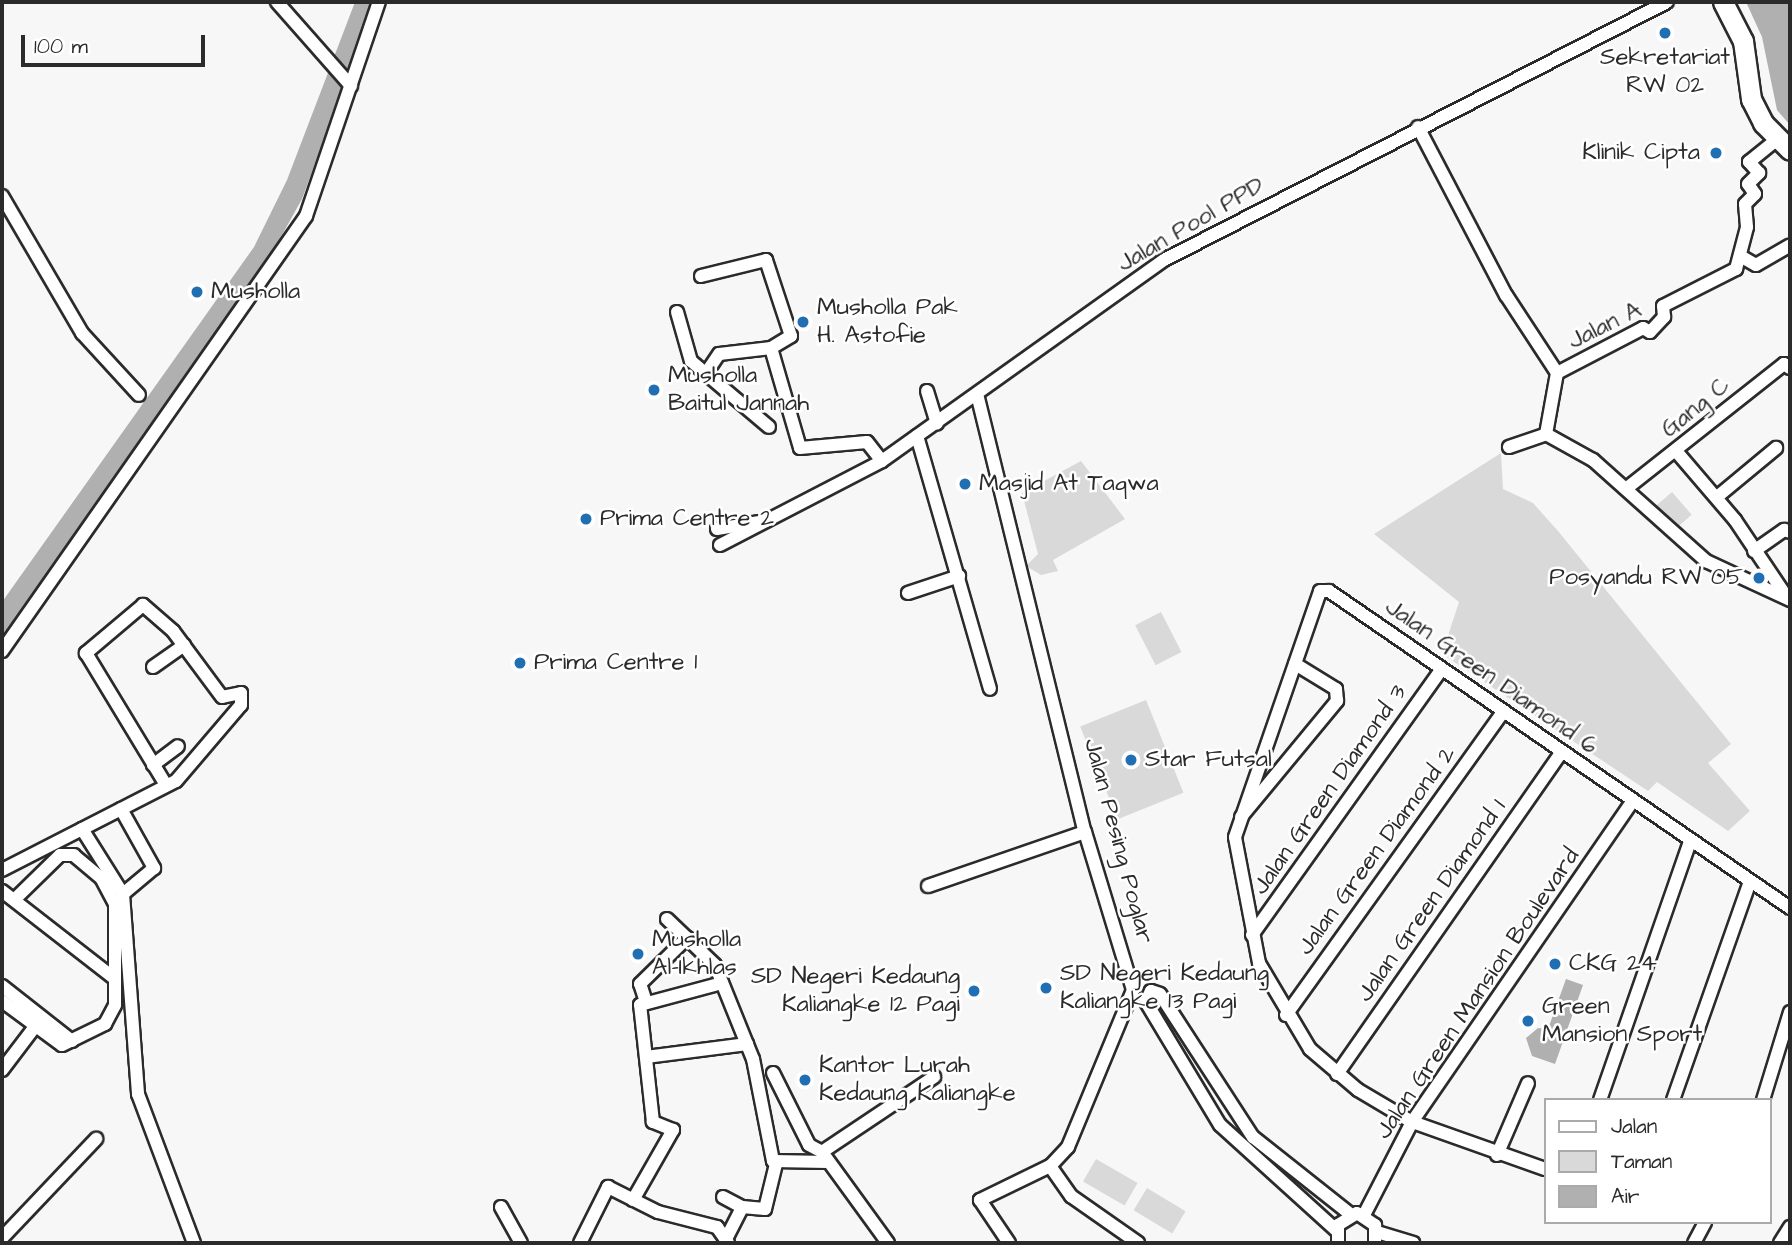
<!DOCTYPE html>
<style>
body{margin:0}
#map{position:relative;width:1792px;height:1245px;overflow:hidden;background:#f7f7f7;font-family:"Architects Daughter",sans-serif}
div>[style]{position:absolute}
.green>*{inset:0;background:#d9d9d9;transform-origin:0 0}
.water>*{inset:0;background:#b0b0b0}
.roads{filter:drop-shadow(2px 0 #2b2b2b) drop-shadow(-2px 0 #2b2b2b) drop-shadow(0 2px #2b2b2b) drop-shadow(0 -2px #2b2b2b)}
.street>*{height:12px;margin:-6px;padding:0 6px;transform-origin:6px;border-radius:6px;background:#fff}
.secondary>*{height:19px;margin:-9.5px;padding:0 9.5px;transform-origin:9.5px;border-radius:9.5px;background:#fff}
.dots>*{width:19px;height:19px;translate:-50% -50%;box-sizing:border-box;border:4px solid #fff;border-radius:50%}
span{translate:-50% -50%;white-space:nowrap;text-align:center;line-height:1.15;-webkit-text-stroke:5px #fff;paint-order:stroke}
.poi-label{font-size:24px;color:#2b2b2b}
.right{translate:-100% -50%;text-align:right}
.left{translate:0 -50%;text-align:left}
.street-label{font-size:24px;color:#2b2b2b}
.frame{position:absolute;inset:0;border:4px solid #2b2b2b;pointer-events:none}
.legend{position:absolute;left:1544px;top:1098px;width:228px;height:126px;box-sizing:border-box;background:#fff;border:2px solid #aaa;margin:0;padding:9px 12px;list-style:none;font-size:21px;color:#2b2b2b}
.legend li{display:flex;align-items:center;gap:14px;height:35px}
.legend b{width:35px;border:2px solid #aaa}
.scale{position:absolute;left:21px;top:35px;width:184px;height:32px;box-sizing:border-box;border:4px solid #2b2b2b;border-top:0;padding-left:9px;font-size:21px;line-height:24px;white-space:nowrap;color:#2b2b2b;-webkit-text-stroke:5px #fff;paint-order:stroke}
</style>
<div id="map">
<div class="green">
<i style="clip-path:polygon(1501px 453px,1503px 489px,1533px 503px,1558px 531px,1731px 744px,1708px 763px,1750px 811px,1728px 831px,1657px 782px,1648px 791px,1442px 654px,1459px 602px,1374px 534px)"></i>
<i style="clip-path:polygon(1081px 461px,1125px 519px,1053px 560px,1058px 571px,1041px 575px,1026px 566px,1038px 554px,1022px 493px)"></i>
<i style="left:1672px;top:492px;width:30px;height:21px;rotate:49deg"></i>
<i style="left:1161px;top:612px;width:45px;height:29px;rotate:63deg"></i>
<i style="left:1146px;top:700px;width:100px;height:71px;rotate:68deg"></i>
<i style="left:1096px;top:1159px;width:48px;height:26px;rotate:30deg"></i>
<i style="left:1147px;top:1188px;width:45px;height:26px;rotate:31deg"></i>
</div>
<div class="water">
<i style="clip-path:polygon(355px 2px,375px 2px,302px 199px,262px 271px,2px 638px,2px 602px,254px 247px,287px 180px)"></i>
<i style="clip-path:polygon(1746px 2px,1790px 2px,1790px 125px,1777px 110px,1762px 37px)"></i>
<i style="clip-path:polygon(1566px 979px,1583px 985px,1555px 1064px,1532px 1056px,1526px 1038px,1538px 1028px,1548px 1029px)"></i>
</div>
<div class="roads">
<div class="street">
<i style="left:277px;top:2px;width:112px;rotate:48.6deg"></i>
<i style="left:1418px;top:127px;width:190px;rotate:62.4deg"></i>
<i style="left:1506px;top:295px;width:93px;rotate:56.8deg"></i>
<i style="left:1557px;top:373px;width:62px;rotate:100.2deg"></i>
<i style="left:2px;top:196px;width:159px;rotate:59.7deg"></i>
<i style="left:82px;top:333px;width:84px;rotate:47.4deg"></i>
<i style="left:1742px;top:257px;width:16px;rotate:30deg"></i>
<i style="left:1756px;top:265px;width:39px;rotate:-30deg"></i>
<i style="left:701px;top:276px;width:67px;rotate:-13.8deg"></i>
<i style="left:766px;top:260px;width:80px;rotate:71.8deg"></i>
<i style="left:791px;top:336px;width:23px;rotate:149deg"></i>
<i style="left:771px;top:348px;width:52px;rotate:173.4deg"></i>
<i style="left:719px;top:354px;width:22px;rotate:124deg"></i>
<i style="left:677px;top:312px;width:51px;rotate:74.1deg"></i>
<i style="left:691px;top:361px;width:102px;rotate:40.2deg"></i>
<i style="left:771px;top:348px;width:104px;rotate:73.8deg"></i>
<i style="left:800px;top:448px;width:67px;rotate:-5.1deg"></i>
<i style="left:867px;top:442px;width:24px;rotate:52deg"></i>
<i style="left:1557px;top:373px;width:97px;rotate:-27.6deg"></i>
<i style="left:1643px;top:328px;width:8px;rotate:30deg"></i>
<i style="left:1650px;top:332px;width:21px;rotate:-47deg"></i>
<i style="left:1664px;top:317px;width:11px;rotate:-95deg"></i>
<i style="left:1663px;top:306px;width:82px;rotate:-26.9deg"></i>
<i style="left:1736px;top:269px;width:43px;rotate:-75.3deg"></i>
<i style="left:1747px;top:227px;width:23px;rotate:-95deg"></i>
<i style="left:1745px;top:204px;width:14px;rotate:-45deg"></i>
<i style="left:1755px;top:194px;width:12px;rotate:-125deg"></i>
<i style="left:1748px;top:184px;width:16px;rotate:-45deg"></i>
<i style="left:1759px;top:173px;width:15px;rotate:-132deg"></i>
<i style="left:1749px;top:162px;width:38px;rotate:-39deg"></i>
<i style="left:927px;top:391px;width:34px;rotate:73deg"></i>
<i style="left:978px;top:398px;width:447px;rotate:76.2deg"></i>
<i style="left:1085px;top:832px;width:165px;rotate:73.1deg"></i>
<i style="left:1133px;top:990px;width:170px;rotate:112.5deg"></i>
<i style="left:1068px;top:1147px;width:26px;rotate:133deg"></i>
<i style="left:1050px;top:1166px;width:78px;rotate:154.1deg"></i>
<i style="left:980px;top:1200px;width:52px;rotate:56deg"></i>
<i style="left:1546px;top:434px;width:54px;rotate:29deg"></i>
<i style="left:1593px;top:460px;width:152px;rotate:41.8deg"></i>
<i style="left:1706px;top:561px;width:93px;rotate:24.9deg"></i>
<i style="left:917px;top:436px;width:263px;rotate:73.9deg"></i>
<i style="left:1509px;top:447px;width:39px;rotate:-19deg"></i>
<i style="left:1676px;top:451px;width:91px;rotate:49.5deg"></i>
<i style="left:1735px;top:520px;width:88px;rotate:56.1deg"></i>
<i style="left:1627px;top:488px;width:200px;rotate:-38.3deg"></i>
<i style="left:1784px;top:364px;width:7px;rotate:34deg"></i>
<i style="left:1717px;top:497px;width:77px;rotate:-39.7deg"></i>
<i style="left:717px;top:529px;width:43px;rotate:-9.5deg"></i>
<i style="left:720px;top:545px;width:182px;rotate:-27.4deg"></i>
<i style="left:882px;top:461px;width:346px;rotate:-35.5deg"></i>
<i style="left:1164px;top:260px;width:565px;rotate:-27.15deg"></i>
<i style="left:1754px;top:551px;width:37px;rotate:-35deg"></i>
<i style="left:1784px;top:530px;width:6px;rotate:18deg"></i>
<i style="left:908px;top:593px;width:54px;rotate:-18.4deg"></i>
<i style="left:2px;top:651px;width:531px;rotate:-55.05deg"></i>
<i style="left:306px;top:216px;width:226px;rotate:-71.2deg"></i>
<i style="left:153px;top:667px;width:38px;rotate:-35deg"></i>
<i style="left:153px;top:765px;width:31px;rotate:-37deg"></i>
<i style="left:121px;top:809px;width:68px;rotate:60.8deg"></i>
<i style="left:154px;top:868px;width:40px;rotate:140deg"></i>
<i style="left:123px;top:894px;width:201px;rotate:85.7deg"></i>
<i style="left:138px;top:1094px;width:159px;rotate:69.4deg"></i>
<i style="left:1241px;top:817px;width:151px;rotate:-50.4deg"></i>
<i style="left:1337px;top:701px;width:12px;rotate:-95deg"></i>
<i style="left:1336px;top:689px;width:48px;rotate:-148.6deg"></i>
<i style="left:82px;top:829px;width:77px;rotate:57.8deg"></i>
<i style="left:2px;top:870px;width:195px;rotate:-27.1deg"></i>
<i style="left:176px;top:781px;width:100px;rotate:-49.5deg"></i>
<i style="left:241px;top:705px;width:12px;rotate:-90deg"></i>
<i style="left:241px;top:693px;width:19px;rotate:168deg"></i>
<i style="left:222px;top:697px;width:82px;rotate:-126.6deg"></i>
<i style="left:173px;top:631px;width:40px;rotate:-139deg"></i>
<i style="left:143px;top:605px;width:75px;rotate:139.9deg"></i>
<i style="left:86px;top:653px;width:154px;rotate:58.8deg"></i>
<i style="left:928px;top:886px;width:166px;rotate:-19deg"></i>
<i style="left:2px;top:891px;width:143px;rotate:37.9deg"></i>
<i style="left:667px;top:919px;width:66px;rotate:43.8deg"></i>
<i style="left:715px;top:965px;width:101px;rotate:68deg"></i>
<i style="left:753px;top:1059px;width:104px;rotate:78.9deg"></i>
<i style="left:773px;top:1161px;width:55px;rotate:1deg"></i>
<i style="left:1252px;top:935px;width:327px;rotate:-54.5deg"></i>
<i style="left:2px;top:986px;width:89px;rotate:38.2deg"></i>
<i style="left:2px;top:1001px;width:74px;rotate:36.3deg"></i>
<i style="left:62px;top:1045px;width:48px;rotate:-26deg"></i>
<i style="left:105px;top:1024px;width:21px;rotate:-62deg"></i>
<i style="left:115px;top:1005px;width:101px;rotate:-90deg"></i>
<i style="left:115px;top:904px;width:30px;rotate:-118deg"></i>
<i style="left:101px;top:878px;width:35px;rotate:-140deg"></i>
<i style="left:74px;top:855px;width:14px;rotate:180deg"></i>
<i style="left:60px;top:855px;width:64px;rotate:135.6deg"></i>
<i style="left:646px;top:1002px;width:19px;rotate:-108deg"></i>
<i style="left:640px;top:984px;width:66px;rotate:-44.4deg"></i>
<i style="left:1286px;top:1015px;width:373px;rotate:-54.4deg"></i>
<i style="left:646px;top:1057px;width:102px;rotate:-7.3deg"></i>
<i style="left:2px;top:1070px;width:63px;rotate:-52.8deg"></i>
<i style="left:773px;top:1073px;width:80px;rotate:63.4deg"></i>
<i style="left:809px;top:1145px;width:15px;rotate:28deg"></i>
<i style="left:1337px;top:1074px;width:393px;rotate:-55.1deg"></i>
<i style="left:1600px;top:1100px;width:274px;rotate:-70.8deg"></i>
<i style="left:1673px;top:1100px;width:232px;rotate:-70.6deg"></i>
<i style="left:1763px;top:1100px;width:92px;rotate:-72.9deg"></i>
<i style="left:1497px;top:1155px;width:78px;rotate:-66.7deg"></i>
<i style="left:1050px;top:1166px;width:37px;rotate:55deg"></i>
<i style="left:1071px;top:1196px;width:82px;rotate:35deg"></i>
<i style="left:1545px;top:1169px;width:141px;rotate:-160.5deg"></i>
<i style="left:1412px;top:1122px;width:63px;rotate:-149.3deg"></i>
<i style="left:1358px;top:1090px;width:63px;rotate:-139.5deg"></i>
<i style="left:1310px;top:1049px;width:100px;rotate:-120.7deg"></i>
<i style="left:1259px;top:963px;width:128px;rotate:-100.8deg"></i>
<i style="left:1235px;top:837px;width:260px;rotate:-70.9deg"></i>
<i style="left:1320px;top:591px;width:9px"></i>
<i style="left:1329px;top:591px;width:559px;rotate:34.51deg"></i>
<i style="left:723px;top:1197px;width:21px;rotate:28deg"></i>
<i style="left:633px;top:1200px;width:81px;rotate:-60.3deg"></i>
<i style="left:673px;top:1130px;width:22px;rotate:-158deg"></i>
<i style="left:653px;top:1122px;width:118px;rotate:-96.3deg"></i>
<i style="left:640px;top:1005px;width:85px;rotate:-15deg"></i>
<i style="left:501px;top:1207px;width:41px;rotate:60.9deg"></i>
<i style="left:1364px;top:1215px;width:105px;rotate:-62.7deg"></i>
<i style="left:1412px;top:1122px;width:390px;rotate:-55.5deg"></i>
<i style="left:1336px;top:1230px;width:156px;rotate:-137.8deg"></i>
<i style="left:1220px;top:1125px;width:144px;rotate:-121deg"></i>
<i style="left:1146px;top:1002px;width:12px;rotate:-66deg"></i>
<i style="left:1151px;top:991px;width:9px;rotate:18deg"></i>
<i style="left:1160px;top:994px;width:171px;rotate:57deg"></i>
<i style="left:1253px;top:1137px;width:124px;rotate:38.4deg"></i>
<i style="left:1377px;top:1232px;width:38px;rotate:17deg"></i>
<i style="left:2px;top:1238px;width:137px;rotate:-46.5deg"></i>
<i style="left:726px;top:1239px;width:36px;rotate:-63deg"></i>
<i style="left:742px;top:1207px;width:23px;rotate:5deg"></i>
<i style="left:765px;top:1209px;width:46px;rotate:-76.3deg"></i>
<i style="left:580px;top:1243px;width:63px;rotate:-63.4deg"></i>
<i style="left:608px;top:1187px;width:56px;rotate:26.6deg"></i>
<i style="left:658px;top:1212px;width:61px;rotate:14.3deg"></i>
<i style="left:717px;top:1227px;width:19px;rotate:55deg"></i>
<i style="left:888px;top:1243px;width:112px;rotate:-126deg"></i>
<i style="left:822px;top:1152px;width:135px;rotate:-33.8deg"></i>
<i style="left:1338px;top:1243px;width:18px;rotate:-90deg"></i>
<i style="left:1338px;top:1225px;width:22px;rotate:-32deg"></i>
<i style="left:1357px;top:1213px;width:22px;rotate:34deg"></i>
<i style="left:1375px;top:1225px;width:18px;rotate:90deg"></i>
<i style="left:1694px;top:1243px;width:24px;rotate:-62deg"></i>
<i style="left:1780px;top:1243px;width:19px;rotate:-58deg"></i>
</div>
<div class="secondary">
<i style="left:1723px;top:2px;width:44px;rotate:62.9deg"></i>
<i style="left:1743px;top:41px;width:59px;rotate:82.1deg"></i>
<i style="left:1751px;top:99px;width:27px;rotate:63deg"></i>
<i style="left:1763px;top:123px;width:38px;rotate:45deg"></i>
</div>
</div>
<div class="dots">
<i style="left:1665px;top:33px;background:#1f6fb2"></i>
<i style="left:1716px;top:153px;background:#1f6fb2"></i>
<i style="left:197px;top:292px;background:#1f6fb2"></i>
<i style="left:803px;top:322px;background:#1f6fb2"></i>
<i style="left:654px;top:390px;background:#1f6fb2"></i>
<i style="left:965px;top:484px;background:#1f6fb2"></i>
<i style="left:586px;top:519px;background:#1f6fb2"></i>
<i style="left:1759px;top:578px;background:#1f6fb2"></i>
<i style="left:520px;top:663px;background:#1f6fb2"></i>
<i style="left:1131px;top:760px;background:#1f6fb2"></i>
<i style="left:638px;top:954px;background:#1f6fb2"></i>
<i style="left:1555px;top:964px;background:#1f6fb2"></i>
<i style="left:1046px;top:988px;background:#1f6fb2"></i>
<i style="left:974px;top:991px;background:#1f6fb2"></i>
<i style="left:1528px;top:1021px;background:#1f6fb2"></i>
<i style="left:805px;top:1080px;background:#1f6fb2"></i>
</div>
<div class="poi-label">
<span style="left:1665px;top:72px">Sekretariat<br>RW 02</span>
<span class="right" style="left:1700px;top:153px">Klinik Cipta</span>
<span class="left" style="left:211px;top:292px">Musholla</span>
<span class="left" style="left:817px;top:322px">Musholla Pak<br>H. Astofie</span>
<span class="left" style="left:668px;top:390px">Musholla<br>Baitul Jannah</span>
<span class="left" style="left:979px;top:484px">Masjid At Taqwa</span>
<span class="left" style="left:600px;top:519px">Prima Centre 2</span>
<span class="right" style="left:1743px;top:578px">Posyandu RW 05</span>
<span class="left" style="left:534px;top:663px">Prima Centre 1</span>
<span class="left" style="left:1145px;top:760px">Star Futsal</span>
<span class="left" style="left:652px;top:954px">Musholla<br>Al-Ikhlas</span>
<span class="left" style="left:1569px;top:964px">CKG 24</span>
<span class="left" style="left:1060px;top:988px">SD Negeri Kedaung<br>Kaliangke 13 Pagi</span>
<span class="right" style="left:960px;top:991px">SD Negeri Kedaung<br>Kaliangke 12 Pagi</span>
<span class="left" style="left:1542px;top:1021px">Green<br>Mansion Sport</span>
<span class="left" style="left:819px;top:1080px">Kantor Lurah<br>Kedaung Kaliangke</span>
</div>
<div class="street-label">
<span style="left:1191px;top:225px;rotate:-30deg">Jalan Pool PPD</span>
<span style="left:1605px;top:326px;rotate:-26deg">Jalan A</span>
<span style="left:1696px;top:408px;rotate:-39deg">Gang C</span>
<span style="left:1491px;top:677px;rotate:35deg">Jalan Green Diamond 6</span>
<span style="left:1330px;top:790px;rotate:-55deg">Jalan Green Diamond 3</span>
<span style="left:1118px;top:841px;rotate:75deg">Jalan Pesing Poglar</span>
<span style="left:1377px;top:851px;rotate:-54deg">Jalan Green Diamond 2</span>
<span style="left:1432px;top:901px;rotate:-55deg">Jalan Green Diamond 1</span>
<span style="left:1478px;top:994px;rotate:-56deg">Jalan Green Mansion Boulevard</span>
</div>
<div class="frame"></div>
<ul class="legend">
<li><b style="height:9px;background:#fff"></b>Jalan</li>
<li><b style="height:19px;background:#d9d9d9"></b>Taman</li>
<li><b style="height:19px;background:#b0b0b0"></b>Air</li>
</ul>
<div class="scale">100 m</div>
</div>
